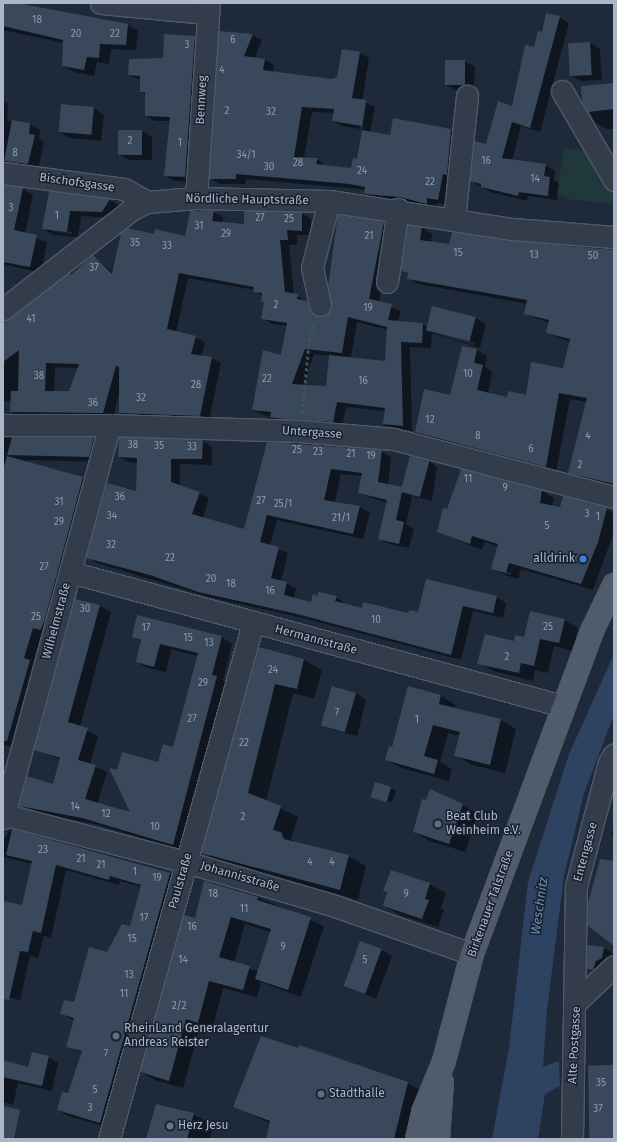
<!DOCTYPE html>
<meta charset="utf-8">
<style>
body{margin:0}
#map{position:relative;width:617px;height:1142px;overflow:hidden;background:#1e2a3a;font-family:"Fira Sans",sans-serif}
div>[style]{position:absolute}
.green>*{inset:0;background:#20383b}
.water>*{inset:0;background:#2e4361}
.shadow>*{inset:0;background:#0007;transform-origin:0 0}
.building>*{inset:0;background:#3a485b;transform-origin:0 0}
.path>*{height:2.5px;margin-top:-1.25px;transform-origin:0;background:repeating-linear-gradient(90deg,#3e5559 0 3px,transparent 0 6px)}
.roads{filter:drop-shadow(1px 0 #505968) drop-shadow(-1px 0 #505968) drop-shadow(0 1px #505968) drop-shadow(0 -1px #505968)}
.minor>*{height:21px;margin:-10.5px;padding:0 10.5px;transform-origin:10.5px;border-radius:10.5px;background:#323c4a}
.major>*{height:22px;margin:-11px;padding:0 11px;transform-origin:11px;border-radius:11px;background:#505b6b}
.dots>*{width:11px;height:11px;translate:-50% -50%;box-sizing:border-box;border:2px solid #18212f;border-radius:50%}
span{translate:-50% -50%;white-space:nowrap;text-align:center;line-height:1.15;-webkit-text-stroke:3px #18212f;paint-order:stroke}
.number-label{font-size:10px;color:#909aac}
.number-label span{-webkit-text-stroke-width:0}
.street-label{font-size:12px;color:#acb6c7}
.poi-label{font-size:12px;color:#acb6c7}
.right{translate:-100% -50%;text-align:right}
.left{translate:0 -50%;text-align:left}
.water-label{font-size:13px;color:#718db2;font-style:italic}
.frame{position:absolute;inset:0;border:4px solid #acb6c7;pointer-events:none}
</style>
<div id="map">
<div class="green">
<i style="clip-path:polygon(564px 148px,589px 151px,614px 190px,614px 204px,567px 199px,567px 196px,557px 195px)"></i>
</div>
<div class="water">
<i style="clip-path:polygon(614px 654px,614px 715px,584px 793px,564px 876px,547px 1010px,543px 1067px,559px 1061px,560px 1086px,545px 1094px,538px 1139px,492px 1139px,509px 1048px,528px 882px,569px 754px)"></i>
</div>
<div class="shadow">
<i style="clip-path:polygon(3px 3px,128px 25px,138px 31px,136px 50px,111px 49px,109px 64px,97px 62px,94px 76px,74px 72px,63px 66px,63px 43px,3px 30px)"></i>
<i style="clip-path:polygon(560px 17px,569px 23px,540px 132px,521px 126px,512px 160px,546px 165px,555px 171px,554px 180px,559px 183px,557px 200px,528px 196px,527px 201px,491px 192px,471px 181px,486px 145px,512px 107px,542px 33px)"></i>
<i style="clip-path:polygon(evenodd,220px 32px,252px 35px,262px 40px,254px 59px,265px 60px,274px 65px,273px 72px,331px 80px,338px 78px,360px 53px,369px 58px,362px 101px,375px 107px,370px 132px,391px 136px,394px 119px,451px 130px,460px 136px,447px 205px,437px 203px,436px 208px,410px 202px,374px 199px,365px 194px,365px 190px,359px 189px,246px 179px,245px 184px,220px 184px,210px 178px,220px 32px,364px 103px,366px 103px,358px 160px,352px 169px,326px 166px,318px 159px,304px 158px,312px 112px,334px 113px,333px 121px,342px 126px,360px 129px,364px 103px)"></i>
<i style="clip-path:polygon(195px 37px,204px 42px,194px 182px,174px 181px,165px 176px,171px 121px,155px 121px,146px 116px,146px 95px,141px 92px,141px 80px,129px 75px,164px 59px)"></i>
<i style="clip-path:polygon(590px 43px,600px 49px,602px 80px,581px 81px,571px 76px)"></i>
<i style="clip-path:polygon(464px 61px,475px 67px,474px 90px,456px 91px,446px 85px)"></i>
<i style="clip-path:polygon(614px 84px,614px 129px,607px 129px,596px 123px,583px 101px)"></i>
<i style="clip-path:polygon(3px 101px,8px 104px,7px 121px,30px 124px,40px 130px,39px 139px,44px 142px,38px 170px,3px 173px)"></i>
<i style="clip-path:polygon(94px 108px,104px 115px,101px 141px,70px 138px,59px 132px)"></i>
<i style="clip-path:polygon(142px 131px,152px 137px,152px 160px,129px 160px,118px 154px)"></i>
<i style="clip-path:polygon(4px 186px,23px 189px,33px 195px,25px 234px,47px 242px,41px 273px,3px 264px)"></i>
<i style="clip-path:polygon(evenodd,49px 192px,110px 200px,120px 206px,113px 218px,81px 216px,78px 237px,54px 235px,43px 229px,49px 192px,53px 229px,72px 232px,72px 234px,53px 231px,53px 229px)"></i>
<i style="clip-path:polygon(evenodd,214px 212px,223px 217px,222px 223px,245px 225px,302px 213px,311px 219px,311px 235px,297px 235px,297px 245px,289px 245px,294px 294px,316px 308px,319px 317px,328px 315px,384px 222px,393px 228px,379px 302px,401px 311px,398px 322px,423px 324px,428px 327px,433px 307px,476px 318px,486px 324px,480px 348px,432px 333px,431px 348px,410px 347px,412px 431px,393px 429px,384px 424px,385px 411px,346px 407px,342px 427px,281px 422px,253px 410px,282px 357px,287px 326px,272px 324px,262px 318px,265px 303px,262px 301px,262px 296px,254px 290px,188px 278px,176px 333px,195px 337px,205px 342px,201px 357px,212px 358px,221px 363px,209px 421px,129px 418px,120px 413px,119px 394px,113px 418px,21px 418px,11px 412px,12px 401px,3px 401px,3px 324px,71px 275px,93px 256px,114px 273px,154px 235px,186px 237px,214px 212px,357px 322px,388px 330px,386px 362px,351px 358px,357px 322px,214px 212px,437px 332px,475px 343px,474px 345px,437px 334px,437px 332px,214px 212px,314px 354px,330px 356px,327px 387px,303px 386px,314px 354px,214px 212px,55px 367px,79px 368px,70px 392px,54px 392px,55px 367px)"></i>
<i style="clip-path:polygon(409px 226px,422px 228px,432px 234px,431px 242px,450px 245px,512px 242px,614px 251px,614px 486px,580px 478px,569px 472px,587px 402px,570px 399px,556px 472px,426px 438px,416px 432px,451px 396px,463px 347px,477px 350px,487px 356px,485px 367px,492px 372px,488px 394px,508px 398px,527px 396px,564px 369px,570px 342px,547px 333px,549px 323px,525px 314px,528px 304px,418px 284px,408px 278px,409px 274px,402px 270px)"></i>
<i style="clip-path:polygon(3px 438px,94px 438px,103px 443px,99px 462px,28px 460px,28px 463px,83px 478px,93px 483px,49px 634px,42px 632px,34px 663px,40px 667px,16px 748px,3px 745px)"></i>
<i style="clip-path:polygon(203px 441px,212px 447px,212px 465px,180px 464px,180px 486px,209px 498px,203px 518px,245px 530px,268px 443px,381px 451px,391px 457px,388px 485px,403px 488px,428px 461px,437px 467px,432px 501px,412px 496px,406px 524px,414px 529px,409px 548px,389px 544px,379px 538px,387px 503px,359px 493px,362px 476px,341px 474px,335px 502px,360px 507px,370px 513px,363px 539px,277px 520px,270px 546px,288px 553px,281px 581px,296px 588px,294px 598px,311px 603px,318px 597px,336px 597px,346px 605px,362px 609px,408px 614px,497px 597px,506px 603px,503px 618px,473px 611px,461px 660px,303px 618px,209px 597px,97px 563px,88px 557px,137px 493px,138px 463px,129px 462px,119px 457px)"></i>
<i style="clip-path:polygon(evenodd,542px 491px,554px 498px,552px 506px,607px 509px,614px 513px,614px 532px,593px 590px,521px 569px,518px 579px,505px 575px,493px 568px,498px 546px,485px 542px,482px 550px,438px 532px,448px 510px,542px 491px,504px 571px,511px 573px,511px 575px,504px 573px,504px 571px)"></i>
<i style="clip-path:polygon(76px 600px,100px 606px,111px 612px,80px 727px,98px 736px,90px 764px,107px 772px,97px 804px,132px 814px,117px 771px,158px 763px,174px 748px,198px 656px,171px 649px,166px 672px,148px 668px,137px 662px,142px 642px,133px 637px,221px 637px,232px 644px,223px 681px,227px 684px,184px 851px,95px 824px,31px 812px,20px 805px,54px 785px,60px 760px,35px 749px)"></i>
<i style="clip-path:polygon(564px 620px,578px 628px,573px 651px,554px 646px,548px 673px,535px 670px,533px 681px,493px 671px,479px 663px,515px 642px)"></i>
<i style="clip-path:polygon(259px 649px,304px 660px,322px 670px,314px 699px,293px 693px,266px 801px,298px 817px,291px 839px,298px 844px,348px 856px,366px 866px,358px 900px,220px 862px,202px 852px)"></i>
<i style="clip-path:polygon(409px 688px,441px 696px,456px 705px,455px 708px,501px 720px,516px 729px,505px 773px,470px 764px,455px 755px,460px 736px,448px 733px,440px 762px,452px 769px,449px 781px,401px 768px,386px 760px,393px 748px)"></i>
<i style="clip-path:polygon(356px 693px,366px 700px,357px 736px,333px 730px,323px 724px)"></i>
<i style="clip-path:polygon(391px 788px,396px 790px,392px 803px,372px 796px)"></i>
<i style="clip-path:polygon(462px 805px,478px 814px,465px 852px,430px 841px,414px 832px)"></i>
<i style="clip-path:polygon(614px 827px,614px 836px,611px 834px)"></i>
<i style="clip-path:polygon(10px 829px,170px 874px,180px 879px,110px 1128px,68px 1116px,58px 1110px,69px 1095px,82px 1053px,67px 1046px,75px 1021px,62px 1014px,74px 1003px,107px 953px,130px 927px,142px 887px,120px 881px,119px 885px,66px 870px,51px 938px,44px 936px,38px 958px,30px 956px,20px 1000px,3px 996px,3px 902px,23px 906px,33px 864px,3px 857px,3px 837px,5px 838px)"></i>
<i style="clip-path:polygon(391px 871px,430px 884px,446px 893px,441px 908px,444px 910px,438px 927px,400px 915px,384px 906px)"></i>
<i style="clip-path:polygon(evenodd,258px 897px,324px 926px,301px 997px,261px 982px,257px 997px,223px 988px,212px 1030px,200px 1026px,183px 1088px,155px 1080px,141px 1072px,195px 919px,258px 897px,245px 924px,271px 932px,258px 972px,234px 962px,245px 924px)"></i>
<i style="clip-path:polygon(588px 946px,604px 948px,614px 954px,598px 975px,588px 968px)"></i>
<i style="clip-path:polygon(382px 950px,392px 956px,376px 999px,345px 986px)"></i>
<i style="clip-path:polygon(48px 1057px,58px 1063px,52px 1091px,18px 1083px,13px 1105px,3px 1102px,3px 1061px,29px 1068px)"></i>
<i style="left:613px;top:1066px;width:73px;height:24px;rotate:89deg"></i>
<i style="clip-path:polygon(407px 1083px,428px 1094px,417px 1139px,267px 1139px,271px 1124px,234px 1106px)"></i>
<i style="clip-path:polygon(193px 1114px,213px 1125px,210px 1139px,148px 1139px)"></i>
<i style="clip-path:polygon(3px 1134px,24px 1139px,3px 1139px)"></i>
</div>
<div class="building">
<i style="clip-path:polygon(3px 3px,17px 3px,128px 24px,126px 45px,100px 44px,99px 58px,87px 57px,84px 70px,62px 66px,63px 40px,3px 26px)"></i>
<i style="clip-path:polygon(546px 13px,560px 16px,530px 128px,512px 122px,502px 158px,546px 164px,544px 176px,550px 177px,548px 196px,519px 192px,518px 196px,481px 187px,481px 184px,470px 181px,474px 141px,486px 144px,498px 101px,512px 106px,525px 45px,534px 47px,538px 31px,542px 32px)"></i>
<i style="clip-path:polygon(219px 31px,253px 34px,244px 56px,265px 59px,263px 70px,331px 79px,337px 77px,342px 49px,360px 52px,352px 98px,366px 100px,362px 126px,332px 121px,334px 109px,302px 107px,294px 157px,318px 158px,316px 164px,351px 168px,353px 158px,357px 159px,362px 130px,390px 135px,393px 118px,451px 129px,447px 175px,443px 174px,438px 200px,427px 198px,427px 204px,400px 197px,364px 194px,365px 187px,349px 184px,236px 174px,236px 179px,209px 179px)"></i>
<i style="clip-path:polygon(164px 34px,195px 36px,185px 177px,164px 176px,170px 117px,145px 116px,145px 92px,140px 92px,140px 76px,128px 75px,129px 59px,163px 58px)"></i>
<i style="left:590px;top:42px;width:33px;height:22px;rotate:87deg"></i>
<i style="left:445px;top:60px;width:20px;height:25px"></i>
<i style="clip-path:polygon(614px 83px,614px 109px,588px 112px,582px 101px,581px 86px)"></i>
<i style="left:61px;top:104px;width:33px;height:28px;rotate:5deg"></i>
<i style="clip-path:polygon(12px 120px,30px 123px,29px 134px,35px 135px,28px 164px,4px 161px)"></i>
<i style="left:118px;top:130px;width:24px;height:25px"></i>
<i style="clip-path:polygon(4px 185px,23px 188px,14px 230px,37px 235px,30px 267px,3px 262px)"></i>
<i style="clip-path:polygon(49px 191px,110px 199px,102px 212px,70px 211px,67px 232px,42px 229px)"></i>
<i style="clip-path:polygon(evenodd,190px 211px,214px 211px,212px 221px,244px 224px,244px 211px,302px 212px,302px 231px,287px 230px,288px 240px,280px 240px,285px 292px,298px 294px,297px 299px,307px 301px,311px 313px,317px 316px,328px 314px,332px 308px,328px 287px,338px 214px,384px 222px,369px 299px,392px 304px,388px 320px,423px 323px,422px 343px,401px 342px,403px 426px,383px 424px,385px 408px,337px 402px,333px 422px,274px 418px,270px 417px,271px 412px,252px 410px,263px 350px,281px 355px,287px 323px,261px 319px,264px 302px,261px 302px,262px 293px,253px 292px,254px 287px,179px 273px,167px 329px,196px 336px,191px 354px,212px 357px,200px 416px,119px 413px,119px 367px,116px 366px,103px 413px,10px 412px,11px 391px,18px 391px,19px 350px,3px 362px,3px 323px,69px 273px,71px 275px,93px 255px,112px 274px,121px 233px,127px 228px,154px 234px,155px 229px,185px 236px,190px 211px,348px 317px,387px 327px,385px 361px,329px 355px,326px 386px,292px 384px,305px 349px,342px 353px,348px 317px,190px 211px,46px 363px,79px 364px,69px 391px,45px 391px,46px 363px)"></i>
<i style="clip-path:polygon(408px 225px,422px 227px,420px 240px,449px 244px,452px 232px,512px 241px,614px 250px,614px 484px,568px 473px,587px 398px,559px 393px,546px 467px,415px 432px,424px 389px,450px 395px,462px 346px,477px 349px,474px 363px,483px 365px,477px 390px,507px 397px,508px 391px,526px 395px,531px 362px,563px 368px,570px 339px,546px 333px,549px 320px,524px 314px,527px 300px,407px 279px,408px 273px,401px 271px)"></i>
<i style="left:432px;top:306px;width:45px;height:25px;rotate:14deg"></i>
<i style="clip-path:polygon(12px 437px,94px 437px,89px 457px,7px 455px)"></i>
<i style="clip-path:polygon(119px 437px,203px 440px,202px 459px,171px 459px,171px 482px,200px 492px,192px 514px,244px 529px,267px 442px,382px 450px,378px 482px,403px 487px,396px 520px,404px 522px,399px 544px,378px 539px,387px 500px,358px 493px,362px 473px,331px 469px,324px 500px,360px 506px,353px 534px,267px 515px,260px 542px,279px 547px,271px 578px,287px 582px,284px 595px,311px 602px,313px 594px,318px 596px,318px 592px,337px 596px,335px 601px,362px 608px,363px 602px,408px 613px,410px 610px,418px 612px,426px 579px,497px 596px,493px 613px,463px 606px,451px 655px,293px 613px,198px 592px,150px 575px,86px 558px,107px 483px,136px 491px,137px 458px,118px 457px)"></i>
<i style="clip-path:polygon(7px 456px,83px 477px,44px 622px,40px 630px,33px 628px,24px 658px,30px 660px,7px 741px,3px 741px,3px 470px)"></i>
<i style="left:410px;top:456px;width:20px;height:37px;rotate:15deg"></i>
<i style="clip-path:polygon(461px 469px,542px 490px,540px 503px,560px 507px,563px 496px,607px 508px,598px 542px,581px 584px,509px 563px,506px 573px,491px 569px,498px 544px,472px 536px,470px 544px,437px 532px,443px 508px,447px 509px)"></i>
<i style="clip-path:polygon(75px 599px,100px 605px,68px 722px,88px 728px,78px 760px,96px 765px,85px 799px,130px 812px,109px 768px,117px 770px,122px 752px,158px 762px,163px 744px,173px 747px,198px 653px,160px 644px,154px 667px,136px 662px,141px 640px,132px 637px,137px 615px,222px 636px,212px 675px,217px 676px,173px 845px,82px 818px,19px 806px,27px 776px,53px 784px,60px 758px,34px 750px)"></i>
<i style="clip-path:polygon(530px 611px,565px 619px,559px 643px,540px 639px,534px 666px,521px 663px,519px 673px,477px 664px,485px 634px,514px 641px,515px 635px,524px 637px)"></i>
<i style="clip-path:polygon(259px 647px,304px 659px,297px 689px,275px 684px,248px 793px,281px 806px,273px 830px,281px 832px,284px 839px,349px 855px,340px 890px,201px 853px)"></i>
<i style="left:332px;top:686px;width:25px;height:41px;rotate:16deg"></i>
<i style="clip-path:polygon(408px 686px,441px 695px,439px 704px,501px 719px,490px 765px,454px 756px,460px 732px,433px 725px,424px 756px,438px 760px,434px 774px,385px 760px,389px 746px,392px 747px)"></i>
<i style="left:375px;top:782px;width:17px;height:16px;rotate:17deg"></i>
<i style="clip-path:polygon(430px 789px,463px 804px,449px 844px,413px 832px,422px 799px,426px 800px)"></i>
<i style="clip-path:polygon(12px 829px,170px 873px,100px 1123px,57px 1110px,62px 1092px,68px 1093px,82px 1051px,66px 1047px,74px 1018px,60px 1014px,64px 1000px,74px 1002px,89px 947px,107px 952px,122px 924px,130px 926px,141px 885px,110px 876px,109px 880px,56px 865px,41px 933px,33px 931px,28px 952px,20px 951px,9px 1000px,3px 999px,3px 901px,22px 905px,32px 861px,6px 855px)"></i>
<i style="clip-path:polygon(600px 859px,614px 861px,614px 946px,587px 925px,588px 903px)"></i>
<i style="clip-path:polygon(391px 870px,430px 883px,425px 899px,429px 900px,422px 919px,383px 906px,387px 892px,383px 891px)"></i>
<i style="clip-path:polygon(204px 881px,258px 897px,257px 900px,311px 917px,288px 990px,255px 979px,271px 929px,231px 917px,219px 957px,250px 966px,243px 990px,209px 981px,198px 1023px,186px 1019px,169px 1081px,140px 1072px,184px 915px,195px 918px)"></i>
<i style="left:360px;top:941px;width:23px;height:48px;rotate:20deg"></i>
<i style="clip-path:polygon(587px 945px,604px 947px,602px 958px,596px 961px,593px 970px,587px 969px)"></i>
<i style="clip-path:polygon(261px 1036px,298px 1048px,299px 1045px,408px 1082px,394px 1139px,266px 1139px,270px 1121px,233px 1107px)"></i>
<i style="clip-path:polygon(32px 1052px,49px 1056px,42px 1086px,3px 1077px,3px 1060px,28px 1067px)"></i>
<i style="left:613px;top:1065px;width:74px;height:25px;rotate:89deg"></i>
<i style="clip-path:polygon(156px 1104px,194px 1113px,187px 1139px,146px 1139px)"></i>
<i style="clip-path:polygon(3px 1106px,20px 1110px,14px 1139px,3px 1139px)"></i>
</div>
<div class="path">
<i style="left:302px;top:413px;width:73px;rotate:-84.5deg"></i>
<i style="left:309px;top:340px;width:18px;rotate:-74deg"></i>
</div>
<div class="roads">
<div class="minor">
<i style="left:101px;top:3px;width:106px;rotate:5.4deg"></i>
<i style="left:562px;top:91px;width:103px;rotate:59.7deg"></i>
<i style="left:3px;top:173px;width:122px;rotate:7.5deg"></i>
<i style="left:124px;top:189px;width:26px;rotate:29deg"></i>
<i style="left:196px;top:198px;width:195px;rotate:-86.2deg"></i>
<i style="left:454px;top:220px;width:125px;rotate:-84deg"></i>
<i style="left:387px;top:282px;width:74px;rotate:-81.4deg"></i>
<i style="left:320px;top:305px;width:38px;rotate:-102deg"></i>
<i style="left:312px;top:268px;width:69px;rotate:-75.8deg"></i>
<i style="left:3px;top:309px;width:162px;rotate:-37.7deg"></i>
<i style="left:131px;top:210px;width:18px;rotate:-27deg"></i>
<i style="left:147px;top:202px;width:49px;rotate:-4.7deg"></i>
<i style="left:196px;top:198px;width:133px;rotate:1.3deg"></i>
<i style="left:329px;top:201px;width:186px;rotate:8.7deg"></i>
<i style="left:513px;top:229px;width:101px;rotate:4.5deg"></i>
<i style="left:3px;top:425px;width:107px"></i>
<i style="left:110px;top:425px;width:190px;rotate:1.8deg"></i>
<i style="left:300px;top:431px;width:94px;rotate:4.9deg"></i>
<i style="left:394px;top:439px;width:228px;rotate:14.8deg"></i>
<i style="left:70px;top:572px;width:511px;rotate:15.21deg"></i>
<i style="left:3px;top:814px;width:189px;rotate:14.7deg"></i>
<i style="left:186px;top:862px;width:152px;rotate:16.4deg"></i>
<i style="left:332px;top:905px;width:148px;rotate:19.3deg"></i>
<i style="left:3px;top:818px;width:407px;rotate:-74.8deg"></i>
<i style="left:577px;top:1001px;width:51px;rotate:-43.4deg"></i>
<i style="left:109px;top:1139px;width:536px;rotate:-74.41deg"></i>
<i style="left:572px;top:1139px;width:253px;rotate:-89.1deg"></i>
<i style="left:576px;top:886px;width:128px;rotate:-75.1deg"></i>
<i style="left:609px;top:762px;width:9px;rotate:-58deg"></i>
</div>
<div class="major">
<i style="left:417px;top:1139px;width:28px;rotate:-77deg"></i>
<i style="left:423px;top:1112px;width:55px;rotate:-67.6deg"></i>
<i style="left:444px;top:1061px;width:111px;rotate:-75.3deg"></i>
<i style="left:472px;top:954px;width:345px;rotate:-69.6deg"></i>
<i style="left:592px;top:631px;width:51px;rotate:-64.4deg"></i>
<i style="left:438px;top:1139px;width:57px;rotate:-86deg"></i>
</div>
</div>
<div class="dots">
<i style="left:583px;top:559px;background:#3f7fe0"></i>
<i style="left:438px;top:824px;background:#5c6f8a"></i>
<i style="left:116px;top:1036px;background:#5c6f8a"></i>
<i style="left:321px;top:1094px;background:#5c6f8a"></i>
<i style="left:170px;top:1126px;background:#6b7280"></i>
</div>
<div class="number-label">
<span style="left:37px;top:21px">18</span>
<span style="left:76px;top:35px">20</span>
<span style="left:115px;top:35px">22</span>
<span style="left:233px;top:41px">6</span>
<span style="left:187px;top:46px">3</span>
<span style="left:222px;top:71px">4</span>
<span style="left:227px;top:112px">2</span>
<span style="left:271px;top:113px">32</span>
<span style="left:130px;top:142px">2</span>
<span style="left:180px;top:144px">1</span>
<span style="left:15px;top:154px">8</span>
<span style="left:246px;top:156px">34/1</span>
<span style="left:486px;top:162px">16</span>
<span style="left:298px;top:164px">28</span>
<span style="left:269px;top:168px">30</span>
<span style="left:362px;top:172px">24</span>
<span style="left:535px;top:180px">14</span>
<span style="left:430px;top:183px">22</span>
<span style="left:11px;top:209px">3</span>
<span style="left:57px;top:217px">1</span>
<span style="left:260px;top:219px">27</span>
<span style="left:289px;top:220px">25</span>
<span style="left:199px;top:227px">31</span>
<span style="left:226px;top:235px">29</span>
<span style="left:369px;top:237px">21</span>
<span style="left:135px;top:244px">35</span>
<span style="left:167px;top:247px">33</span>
<span style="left:458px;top:254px">15</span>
<span style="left:534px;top:256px">13</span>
<span style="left:593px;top:257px">50</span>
<span style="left:94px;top:269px">37</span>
<span style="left:276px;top:306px">2</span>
<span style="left:368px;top:309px">19</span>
<span style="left:31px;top:320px">41</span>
<span style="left:468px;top:375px">10</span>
<span style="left:39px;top:377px">38</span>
<span style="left:267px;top:380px">22</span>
<span style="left:363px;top:382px">16</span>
<span style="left:196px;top:386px">28</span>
<span style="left:141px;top:399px">32</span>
<span style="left:93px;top:404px">36</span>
<span style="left:430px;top:421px">12</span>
<span style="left:478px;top:437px">8</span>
<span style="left:588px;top:437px">4</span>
<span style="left:133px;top:446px">38</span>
<span style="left:159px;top:447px">35</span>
<span style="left:192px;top:448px">33</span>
<span style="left:531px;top:450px">6</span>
<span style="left:297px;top:451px">25</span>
<span style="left:318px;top:453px">23</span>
<span style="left:351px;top:455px">21</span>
<span style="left:371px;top:457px">19</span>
<span style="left:580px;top:466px">2</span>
<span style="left:468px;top:480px">11</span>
<span style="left:505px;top:489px">9</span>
<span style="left:120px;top:498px">36</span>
<span style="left:261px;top:502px">27</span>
<span style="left:59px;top:503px">31</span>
<span style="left:283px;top:505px">25/1</span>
<span style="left:587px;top:515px">3</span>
<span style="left:112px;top:517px">34</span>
<span style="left:598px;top:518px">1</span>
<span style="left:341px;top:519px">21/1</span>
<span style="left:59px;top:523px">29</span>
<span style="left:547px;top:527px">5</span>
<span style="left:111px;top:546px">32</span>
<span style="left:170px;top:559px">22</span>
<span style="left:44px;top:568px">27</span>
<span style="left:211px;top:580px">20</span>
<span style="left:231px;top:585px">18</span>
<span style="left:270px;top:592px">16</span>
<span style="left:85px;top:610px">30</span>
<span style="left:36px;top:618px">25</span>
<span style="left:376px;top:621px">10</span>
<span style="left:548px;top:628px">25</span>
<span style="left:146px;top:629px">17</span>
<span style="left:188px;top:639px">15</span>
<span style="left:209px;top:644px">13</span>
<span style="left:507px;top:658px">2</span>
<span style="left:273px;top:671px">24</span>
<span style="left:203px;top:684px">29</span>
<span style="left:337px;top:714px">7</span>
<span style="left:192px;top:720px">27</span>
<span style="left:417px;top:721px">1</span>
<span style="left:244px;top:744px">22</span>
<span style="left:75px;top:808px">14</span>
<span style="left:106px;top:815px">12</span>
<span style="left:243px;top:818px">2</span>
<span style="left:155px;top:828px">10</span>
<span style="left:43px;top:851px">23</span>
<span style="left:81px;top:860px">21</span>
<span style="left:310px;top:863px">4</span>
<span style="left:332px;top:863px">4</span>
<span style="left:101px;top:866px">21</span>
<span style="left:135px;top:873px">1</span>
<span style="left:157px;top:879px">19</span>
<span style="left:213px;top:895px">18</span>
<span style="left:406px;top:895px">9</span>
<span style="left:244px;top:910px">11</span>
<span style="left:144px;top:919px">17</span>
<span style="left:192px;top:928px">16</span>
<span style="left:132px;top:940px">15</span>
<span style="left:283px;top:948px">9</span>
<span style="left:183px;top:961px">14</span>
<span style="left:365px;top:961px">5</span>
<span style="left:129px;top:976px">13</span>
<span style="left:124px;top:995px">11</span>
<span style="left:179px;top:1007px">2/2</span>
<span style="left:106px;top:1055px">7</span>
<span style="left:601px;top:1084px">35</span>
<span style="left:95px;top:1091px">5</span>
<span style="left:90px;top:1109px">3</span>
<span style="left:598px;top:1110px">37</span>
</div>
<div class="street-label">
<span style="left:202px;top:100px;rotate:-87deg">Bennweg</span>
<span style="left:77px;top:183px;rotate:8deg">Bischofsgasse</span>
<span style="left:247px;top:200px;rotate:1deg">Nördliche Hauptstraße</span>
<span style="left:312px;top:433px;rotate:4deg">Untergasse</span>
<span style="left:57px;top:621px;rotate:-75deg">Wilhelmstraße</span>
<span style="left:316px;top:640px;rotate:15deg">Hermannstraße</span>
<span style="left:586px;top:852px;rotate:-75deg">Entengasse</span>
<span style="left:240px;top:877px;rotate:16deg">Johannisstraße</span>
<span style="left:181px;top:881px;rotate:-74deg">Paulstraße</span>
<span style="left:491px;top:904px;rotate:-70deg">Birkenauer Talstraße</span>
<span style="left:575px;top:1045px;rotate:-87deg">Alte Postgasse</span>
</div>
<div class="poi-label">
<span class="right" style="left:575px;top:559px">alldrink</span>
<span class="left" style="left:446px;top:824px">Beat Club<br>Weinheim e.V.</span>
<span class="left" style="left:124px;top:1036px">RheinLand Generalagentur<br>Andreas Reister</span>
<span class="left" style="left:329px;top:1094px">Stadthalle</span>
<span class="left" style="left:178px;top:1126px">Herz Jesu</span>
</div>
<div class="water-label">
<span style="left:540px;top:906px;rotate:-82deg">Weschnitz</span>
</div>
<div class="frame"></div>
</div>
